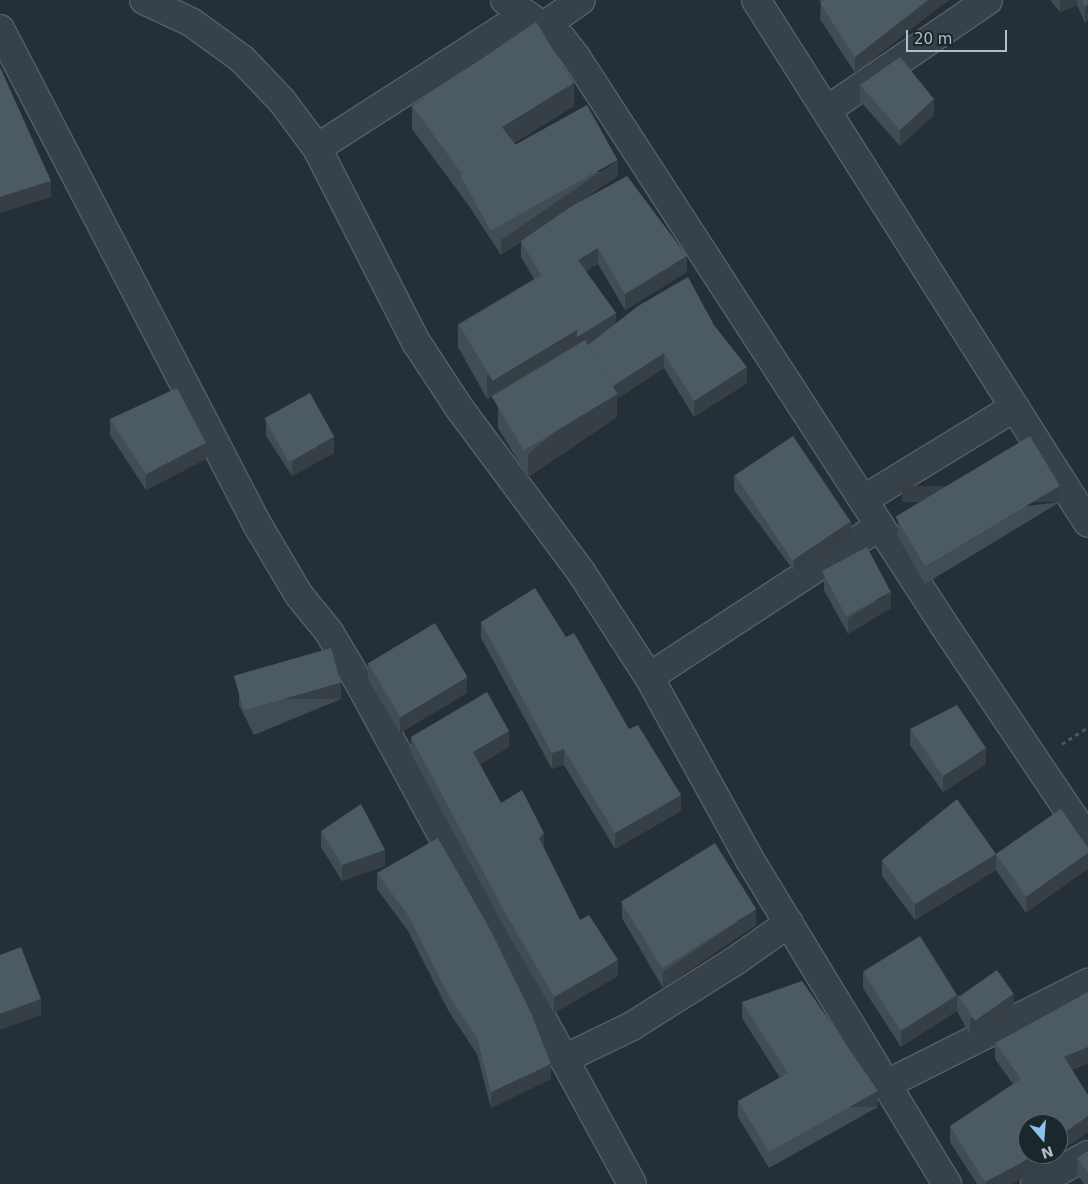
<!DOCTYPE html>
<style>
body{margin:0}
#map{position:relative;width:1088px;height:1184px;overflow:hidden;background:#242f38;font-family:"DejaVu Sans",sans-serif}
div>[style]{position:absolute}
.path>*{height:3px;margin-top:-1.5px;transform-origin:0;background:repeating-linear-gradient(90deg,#475a59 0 4px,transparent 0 8px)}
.roads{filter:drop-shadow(1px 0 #555f66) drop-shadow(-1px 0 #555f66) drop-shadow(0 1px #555f66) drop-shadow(0 -1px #555f66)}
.minor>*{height:28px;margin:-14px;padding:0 14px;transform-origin:14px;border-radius:14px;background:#374149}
.wall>*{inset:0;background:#414d55}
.shaded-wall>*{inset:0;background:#353f45;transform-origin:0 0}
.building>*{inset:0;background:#4c5a63;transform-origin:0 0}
span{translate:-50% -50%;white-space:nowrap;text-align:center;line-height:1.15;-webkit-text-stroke:4px #1c262d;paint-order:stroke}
.north{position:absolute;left:1018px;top:1114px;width:50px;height:50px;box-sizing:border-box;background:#1c262d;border:1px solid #586269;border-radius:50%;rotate:162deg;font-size:14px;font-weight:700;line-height:20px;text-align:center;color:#b2bcc4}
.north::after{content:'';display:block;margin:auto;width:18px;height:22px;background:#8ec1ee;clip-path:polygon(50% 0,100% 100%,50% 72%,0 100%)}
.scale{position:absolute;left:906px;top:30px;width:101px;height:22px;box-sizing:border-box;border:2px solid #b2bcc4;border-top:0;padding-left:6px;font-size:15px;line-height:18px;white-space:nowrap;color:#b2bcc4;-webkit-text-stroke:4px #1c262d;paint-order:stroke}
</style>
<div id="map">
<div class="path">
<i style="left:1062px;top:744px;width:31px;rotate:-33deg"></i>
</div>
<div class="roads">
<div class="minor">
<i style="left:144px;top:0;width:52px;rotate:25.1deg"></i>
<i style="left:191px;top:22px;width:63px;rotate:36deg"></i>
<i style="left:242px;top:59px;width:58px;rotate:46.4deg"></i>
<i style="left:282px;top:101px;width:59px;rotate:53.3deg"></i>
<i style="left:317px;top:148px;width:218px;rotate:63deg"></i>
<i style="left:416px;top:342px;width:80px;rotate:56.7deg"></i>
<i style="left:460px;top:409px;width:203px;rotate:53.4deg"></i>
<i style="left:581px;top:572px;width:125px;rotate:57.1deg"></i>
<i style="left:649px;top:677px;width:209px;rotate:61.1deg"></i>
<i style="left:750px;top:860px;width:379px;rotate:58.7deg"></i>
<i style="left:505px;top:0;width:69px;rotate:34.4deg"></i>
<i style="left:562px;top:39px;width:23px;rotate:52deg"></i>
<i style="left:576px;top:57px;width:677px;rotate:57.06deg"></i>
<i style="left:944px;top:625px;width:258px;rotate:56.1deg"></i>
<i style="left:756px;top:0;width:619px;rotate:57.59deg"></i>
<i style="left:544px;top:26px;width:45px;rotate:-35.1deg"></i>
<i style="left:0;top:29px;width:558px;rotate:62.56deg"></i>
<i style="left:257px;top:524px;width:82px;rotate:59.4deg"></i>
<i style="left:299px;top:595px;width:48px;rotate:51deg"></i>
<i style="left:329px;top:632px;width:61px;rotate:59.2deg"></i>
<i style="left:360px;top:684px;width:569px;rotate:61.45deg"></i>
<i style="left:827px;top:110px;width:195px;rotate:-34.3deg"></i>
<i style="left:317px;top:148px;width:246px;rotate:-32.7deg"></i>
<i style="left:863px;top:500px;width:178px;rotate:-31.5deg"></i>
<i style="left:649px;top:677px;width:276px;rotate:-33.2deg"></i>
<i style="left:564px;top:1059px;width:76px;rotate:-25.9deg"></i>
<i style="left:632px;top:1026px;width:122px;rotate:-32.3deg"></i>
<i style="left:735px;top:961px;width:66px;rotate:-35.1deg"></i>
<i style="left:887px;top:1084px;width:225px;rotate:-26.7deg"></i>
<i style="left:1035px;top:1184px;width:60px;rotate:-28.7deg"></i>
</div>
</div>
<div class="wall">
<i style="clip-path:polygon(819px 0,950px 0,939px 7px,855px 73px,820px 19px,821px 3px)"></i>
<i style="clip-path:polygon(1050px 0,1088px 0,1088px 20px,1085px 23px,1077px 5px,1060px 12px)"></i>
<i style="clip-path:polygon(860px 85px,934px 115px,900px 146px,860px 101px)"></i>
<i style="clip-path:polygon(412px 106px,574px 106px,514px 143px,518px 155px,618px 176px,579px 202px,687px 272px,625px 310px,598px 264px,586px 271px,616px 323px,747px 383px,694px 417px,664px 368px,617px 399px,617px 417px,528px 477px,498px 428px,498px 405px,547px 369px,487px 399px,458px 347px,458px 324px,534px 279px,521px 257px,521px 242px,501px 255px,469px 206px,412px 129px)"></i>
<i style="clip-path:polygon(110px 419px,206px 459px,146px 490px,110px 435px)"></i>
<i style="clip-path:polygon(266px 420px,334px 453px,292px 476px,266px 436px)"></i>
<i style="clip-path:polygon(734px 474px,851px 537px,794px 571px,734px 490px)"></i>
<i style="clip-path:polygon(1060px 502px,925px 584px,898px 537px,898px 521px)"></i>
<i style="clip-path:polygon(824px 574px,891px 608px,848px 634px,824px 590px)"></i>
<i style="clip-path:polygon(481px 622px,566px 637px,629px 729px,681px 811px,615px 849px,564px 765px,552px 769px,481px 638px)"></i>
<i style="clip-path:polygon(368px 663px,467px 693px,400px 733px,368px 679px)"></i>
<i style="clip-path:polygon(239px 689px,341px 699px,254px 735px,239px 705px)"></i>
<i style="clip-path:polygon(910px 729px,986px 764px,943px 792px,910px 745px)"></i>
<i style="clip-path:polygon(411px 737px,509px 747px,480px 764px,501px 803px,544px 849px,580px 920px,618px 976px,554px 1013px,502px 923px,411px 753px)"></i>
<i style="clip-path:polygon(1061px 809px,1026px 913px,996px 870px,915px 920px,882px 876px,882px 860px,996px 854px)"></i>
<i style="clip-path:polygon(321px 831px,385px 866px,342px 881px,321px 847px)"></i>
<i style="clip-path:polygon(377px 873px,551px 1079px,491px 1108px,477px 1054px,449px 1012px,408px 931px,377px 889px)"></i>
<i style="clip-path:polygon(622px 903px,756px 925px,663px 988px,622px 918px)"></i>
<i style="clip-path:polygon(863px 972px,957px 995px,1014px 1010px,970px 1035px,957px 1011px,901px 1047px,863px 988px)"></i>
<i style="clip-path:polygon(742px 1002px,878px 1107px,769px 1168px,738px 1117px,738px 1101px,780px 1078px,742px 1018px)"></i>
<i style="clip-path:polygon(995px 1043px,1088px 1063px,1072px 1070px,1088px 1132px,1058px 1153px,1058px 1124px,1028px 1154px,1057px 1154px,1021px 1179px,1011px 1184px,977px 1184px,950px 1142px,950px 1126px,1013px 1084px,995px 1059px)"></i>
<i style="clip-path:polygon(1088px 1151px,1088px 1184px,1084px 1184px,1077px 1174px,1077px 1158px)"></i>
</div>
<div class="shaded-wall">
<i style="clip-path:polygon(928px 0,950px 0,939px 7px,855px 73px,855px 57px)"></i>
<i style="clip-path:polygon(1060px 0,1077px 0,1077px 5px,1060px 12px)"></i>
<i style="clip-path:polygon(1088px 4px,1088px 20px,1085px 23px,1085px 7px)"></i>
<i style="clip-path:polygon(574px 83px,574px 106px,502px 150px,502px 127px)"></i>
<i style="clip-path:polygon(934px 99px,934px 115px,900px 146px,900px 130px)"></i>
<i style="clip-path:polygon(518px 148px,518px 171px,469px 190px,469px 183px)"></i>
<i style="clip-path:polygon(618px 160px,618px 176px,501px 255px,501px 240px)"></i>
<i style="clip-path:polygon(51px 181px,51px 197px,0 213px,0 197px)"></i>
<i style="clip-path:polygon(598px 248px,598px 264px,578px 276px,578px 260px)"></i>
<i style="clip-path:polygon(687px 256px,687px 272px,625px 310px,625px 294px)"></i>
<i style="clip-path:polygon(616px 313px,616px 329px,577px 353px,487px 399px,487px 376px,577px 330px)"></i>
<i style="clip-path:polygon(664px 353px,664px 368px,617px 399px,617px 417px,528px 477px,528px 454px,610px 388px)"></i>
<i style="clip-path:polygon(747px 367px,747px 383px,694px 417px,694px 401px)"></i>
<i style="clip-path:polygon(334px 437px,334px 453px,292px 476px,292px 461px)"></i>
<i style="clip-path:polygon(206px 443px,206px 459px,146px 490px,146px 474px)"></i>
<i style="left:1060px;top:486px;width:16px;height:158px;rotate:90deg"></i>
<i style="clip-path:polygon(851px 521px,851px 537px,794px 571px,794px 555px)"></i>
<i style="clip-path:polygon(891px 592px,891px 608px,848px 634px,848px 618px)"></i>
<i style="clip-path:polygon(467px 677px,467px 693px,400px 733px,400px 717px)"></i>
<i style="left:341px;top:683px;width:16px;height:94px;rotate:90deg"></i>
<i style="clip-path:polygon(509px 731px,509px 747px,473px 768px,473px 752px)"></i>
<i style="clip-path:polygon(986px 748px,986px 764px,943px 792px,943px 776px)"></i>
<i style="clip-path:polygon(564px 749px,564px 765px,552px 769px,552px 753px)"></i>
<i style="clip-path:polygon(681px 795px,681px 811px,615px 849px,615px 833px)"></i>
<i style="clip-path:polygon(544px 833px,544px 849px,539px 838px)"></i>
<i style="clip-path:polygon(385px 850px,385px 866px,342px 881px,342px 865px)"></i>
<i style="clip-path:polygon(1088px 853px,1088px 869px,1026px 913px,1026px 897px)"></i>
<i style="clip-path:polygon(996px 854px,996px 870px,915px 920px,915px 904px)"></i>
<i style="clip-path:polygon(756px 909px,756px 925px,663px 988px,663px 972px)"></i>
<i style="clip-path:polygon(618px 960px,618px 976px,554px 1013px,554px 997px)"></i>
<i style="clip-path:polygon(1014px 994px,1014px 1010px,970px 1035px,970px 1019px)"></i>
<i style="clip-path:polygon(957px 995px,957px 1011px,901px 1047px,901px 1031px)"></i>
<i style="clip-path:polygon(41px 999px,41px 1015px,0 1030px,0 1014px)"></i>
<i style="clip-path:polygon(1088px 1047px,1088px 1063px,1064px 1073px,1064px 1057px)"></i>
<i style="clip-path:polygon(551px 1064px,551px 1079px,491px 1108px,491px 1092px)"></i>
<i style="left:878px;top:1091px;width:16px;height:125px;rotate:90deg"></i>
<i style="clip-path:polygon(1088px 1116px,1088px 1132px,1058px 1153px,1058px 1137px)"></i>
<i style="clip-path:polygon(1034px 1154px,1057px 1154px,1021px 1179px,1011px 1184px,985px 1184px,985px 1182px)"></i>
</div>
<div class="building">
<i style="clip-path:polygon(825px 0,928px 0,855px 57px,820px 3px)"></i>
<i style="clip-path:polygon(1082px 0,1088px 0,1088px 4px,1085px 7px)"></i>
<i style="clip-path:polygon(536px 22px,574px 83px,502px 127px,518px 148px,469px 183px,412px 106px)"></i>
<i style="clip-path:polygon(900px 57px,934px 99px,900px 130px,860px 85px)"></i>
<i style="clip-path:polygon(0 67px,51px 181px,0 197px)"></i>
<i style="left:587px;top:105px;width:63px;height:145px;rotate:61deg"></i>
<i style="clip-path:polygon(627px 176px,687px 256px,625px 294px,598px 248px,578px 260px,616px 313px,577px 337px,577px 330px,544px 274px,541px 275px,521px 241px,572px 206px)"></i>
<i style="left:544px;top:274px;width:65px;height:99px;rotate:59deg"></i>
<i style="clip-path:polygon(688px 277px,714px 325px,747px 367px,694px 401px,664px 353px,613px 386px,588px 345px,638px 306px)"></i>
<i style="left:585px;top:340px;width:63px;height:109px;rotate:59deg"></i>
<i style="clip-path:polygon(177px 388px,206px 443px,146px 474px,110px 419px)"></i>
<i style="left:310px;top:393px;width:50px;height:52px;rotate:61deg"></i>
<i style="left:793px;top:436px;width:103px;height:70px;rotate:56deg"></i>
<i style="left:1030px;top:436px;width:58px;height:157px;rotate:59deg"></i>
<i style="left:867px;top:547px;width:51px;height:51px;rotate:62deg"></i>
<i style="clip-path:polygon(535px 588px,566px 637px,574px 633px,629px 729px,638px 725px,681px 795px,615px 833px,564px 749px,552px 753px,481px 622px)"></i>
<i style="left:435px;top:623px;width:63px;height:78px;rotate:59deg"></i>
<i style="left:331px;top:648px;width:36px;height:101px;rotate:74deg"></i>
<i style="clip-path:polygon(487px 692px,509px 731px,473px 752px,501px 803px,522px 790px,544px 833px,539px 838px,580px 920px,589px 915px,618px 960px,554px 997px,502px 907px,411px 737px)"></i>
<i style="clip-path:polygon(957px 705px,986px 748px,943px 776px,910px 729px)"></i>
<i style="clip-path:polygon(957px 799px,996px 854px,1061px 809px,1088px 848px,1088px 853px,1026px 897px,996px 854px,915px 904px,882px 860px)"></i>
<i style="clip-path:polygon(361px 804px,385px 850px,342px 865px,321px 831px)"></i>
<i style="clip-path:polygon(438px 838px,491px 931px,531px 1013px,551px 1064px,491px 1092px,477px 1038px,449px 996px,408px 915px,377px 873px)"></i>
<i style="left:715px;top:843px;width:78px;height:111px;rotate:58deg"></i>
<i style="left:920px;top:936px;width:70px;height:67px;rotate:58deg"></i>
<i style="clip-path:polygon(21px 947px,41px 999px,0 1014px,0 955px)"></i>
<i style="left:997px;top:970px;width:29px;height:47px;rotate:55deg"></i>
<i style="clip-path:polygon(802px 981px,878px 1091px,769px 1152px,738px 1101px,788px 1073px,742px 1002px)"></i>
<i style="clip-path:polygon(1088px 992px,1088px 1047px,1064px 1057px,1088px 1095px,1088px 1116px,1058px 1137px,1058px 1124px,1028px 1124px,1028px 1154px,1034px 1154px,1021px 1163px,985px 1182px,950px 1126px,1021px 1079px,995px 1043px)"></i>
<i style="clip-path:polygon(1088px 1151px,1088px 1173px,1077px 1158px)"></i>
</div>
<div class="north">N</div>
<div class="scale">20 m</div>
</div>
